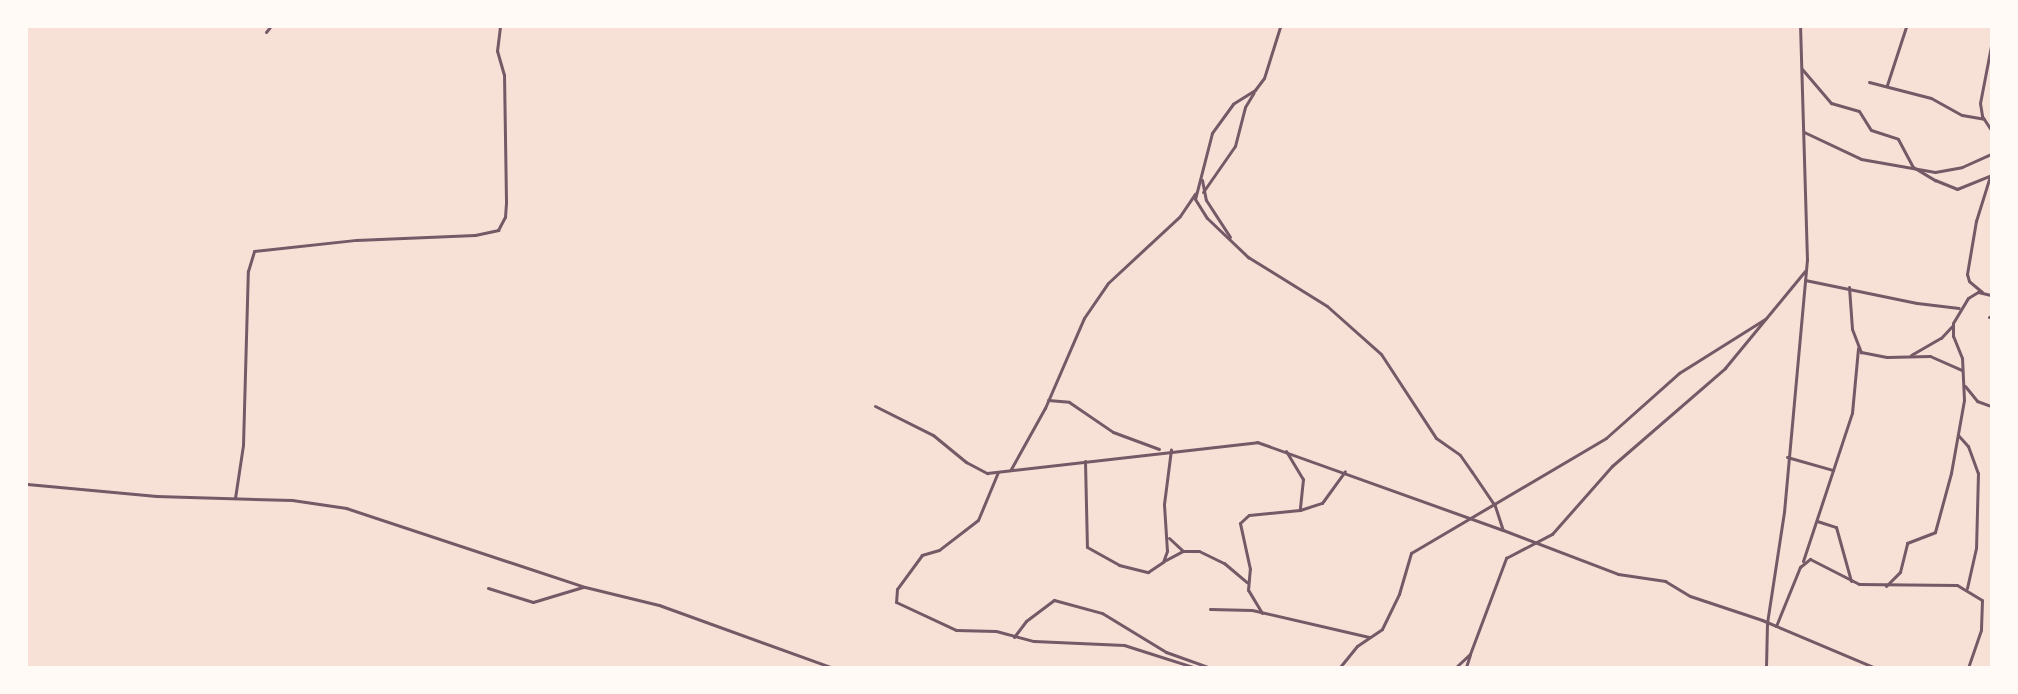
<!DOCTYPE html>
<style>
body{margin:0}
#map{position:relative;width:2018px;height:694px;overflow:hidden;background:#f7e1d7;font-family:Roboto,sans-serif}
div>[style]{position:absolute}
.minor>*{height:3px;margin:-1.5px;padding:0 1.5px;transform-origin:1.5px;border-radius:1.5px;background:#755966}
span{translate:-50% -50%;white-space:nowrap;text-align:center;line-height:1.15;-webkit-text-stroke:6px #fffaf5;paint-order:stroke}
.frame{position:absolute;inset:0;border:28px solid #fffaf5;pointer-events:none}
</style>
<div id="map">
<div class="minor">
<i style="left:1280px;top:27px;width:53px;rotate:107.4deg"></i>
<i style="left:1264px;top:78px;width:15px;rotate:127deg"></i>
<i style="left:1255px;top:90px;width:26px;rotate:148deg"></i>
<i style="left:1233px;top:104px;width:36px;rotate:126deg"></i>
<i style="left:1212px;top:133px;width:68px;rotate:104.4deg"></i>
<i style="left:1195px;top:199px;width:22px;rotate:58deg"></i>
<i style="left:1207px;top:218px;width:57px;rotate:43.6deg"></i>
<i style="left:1248px;top:257px;width:93px;rotate:31.8deg"></i>
<i style="left:1327px;top:306px;width:72px;rotate:41.6deg"></i>
<i style="left:1381px;top:354px;width:100px;rotate:56.8deg"></i>
<i style="left:1436px;top:438px;width:29px;rotate:35deg"></i>
<i style="left:1460px;top:455px;width:21px;rotate:55deg"></i>
<i style="left:1472px;top:472px;width:41px;rotate:55.9deg"></i>
<i style="left:1495px;top:506px;width:25px;rotate:72deg"></i>
<i style="left:1503px;top:530px;width:123px;rotate:20.9deg"></i>
<i style="left:1618px;top:574px;width:48px;rotate:8.5deg"></i>
<i style="left:1665px;top:581px;width:29px;rotate:31deg"></i>
<i style="left:1690px;top:596px;width:76px;rotate:18.4deg"></i>
<i style="left:1762px;top:620px;width:121px;rotate:22.9deg"></i>
<i style="left:266px;top:32px;width:6px;rotate:-51deg"></i>
<i style="left:1991px;top:46px;width:58px;rotate:100.9deg"></i>
<i style="left:1980px;top:103px;width:13px;rotate:81deg"></i>
<i style="left:1982px;top:116px;width:17px;rotate:57deg"></i>
<i style="left:1802px;top:69px;width:45px;rotate:49.5deg"></i>
<i style="left:1831px;top:103px;width:29px;rotate:16deg"></i>
<i style="left:1859px;top:111px;width:22px;rotate:58deg"></i>
<i style="left:1871px;top:130px;width:28px;rotate:18deg"></i>
<i style="left:1898px;top:139px;width:32px;rotate:62deg"></i>
<i style="left:1913px;top:167px;width:26px;rotate:31deg"></i>
<i style="left:1935px;top:180px;width:24px;rotate:22deg"></i>
<i style="left:1957px;top:189px;width:35px;rotate:-22deg"></i>
<i style="left:1869px;top:82px;width:64px;rotate:14.5deg"></i>
<i style="left:1931px;top:98px;width:35px;rotate:29deg"></i>
<i style="left:1962px;top:115px;width:22px;rotate:10deg"></i>
<i style="left:1887px;top:85px;width:61px;rotate:-71.9deg"></i>
<i style="left:1804px;top:132px;width:63px;rotate:25.3deg"></i>
<i style="left:1861px;top:159px;width:75px;rotate:10deg"></i>
<i style="left:1935px;top:172px;width:27px;rotate:-10deg"></i>
<i style="left:1962px;top:167px;width:32px;rotate:-24deg"></i>
<i style="left:1202px;top:180px;width:20px;rotate:79deg"></i>
<i style="left:1206px;top:200px;width:44px;rotate:57deg"></i>
<i style="left:1203px;top:192px;width:56px;rotate:-55.2deg"></i>
<i style="left:1235px;top:146px;width:40px;rotate:-75.6deg"></i>
<i style="left:1245px;top:107px;width:17px;rotate:-59deg"></i>
<i style="left:1805px;top:280px;width:114px;rotate:11.6deg"></i>
<i style="left:1917px;top:303px;width:42px;rotate:6.8deg"></i>
<i style="left:1849px;top:287px;width:42px;rotate:85.9deg"></i>
<i style="left:1852px;top:329px;width:25px;rotate:69deg"></i>
<i style="left:1861px;top:352px;width:26px;rotate:11deg"></i>
<i style="left:1887px;top:357px;width:43px;rotate:-1.3deg"></i>
<i style="left:1930px;top:356px;width:35px;rotate:24deg"></i>
<i style="left:1982px;top:292px;width:17px;rotate:-140deg"></i>
<i style="left:1969px;top:281px;width:7px;rotate:-106deg"></i>
<i style="left:1967px;top:274px;width:54px;rotate:-80.4deg"></i>
<i style="left:1976px;top:221px;width:47px;rotate:-72.7deg"></i>
<i style="left:1989px;top:317px;width:2px;rotate:-27deg"></i>
<i style="left:1911px;top:355px;width:34px;rotate:-30deg"></i>
<i style="left:1941px;top:338px;width:16px;rotate:-47deg"></i>
<i style="left:1965px;top:386px;width:19px;rotate:51deg"></i>
<i style="left:1977px;top:401px;width:15px;rotate:20deg"></i>
<i style="left:1048px;top:400px;width:21px;rotate:5deg"></i>
<i style="left:1069px;top:402px;width:53px;rotate:34.3deg"></i>
<i style="left:1113px;top:432px;width:49px;rotate:20.3deg"></i>
<i style="left:875px;top:406px;width:65px;rotate:26.6deg"></i>
<i style="left:933px;top:435px;width:43px;rotate:39.3deg"></i>
<i style="left:966px;top:462px;width:24px;rotate:28deg"></i>
<i style="left:987px;top:473px;width:272px;rotate:-6.5deg"></i>
<i style="left:1257px;top:442px;width:261px;rotate:19.7deg"></i>
<i style="left:1958px;top:435px;width:15px;rotate:48deg"></i>
<i style="left:1968px;top:446px;width:29px;rotate:70deg"></i>
<i style="left:1978px;top:473px;width:75px;rotate:91.5deg"></i>
<i style="left:1976px;top:548px;width:41px;rotate:102.7deg"></i>
<i style="left:1286px;top:451px;width:33px;rotate:59deg"></i>
<i style="left:1303px;top:479px;width:31px;rotate:96deg"></i>
<i style="left:1787px;top:457px;width:48px;rotate:15.8deg"></i>
<i style="left:1085px;top:461px;width:86px;rotate:88.7deg"></i>
<i style="left:1087px;top:547px;width:37px;rotate:29deg"></i>
<i style="left:1119px;top:565px;width:30px;rotate:14deg"></i>
<i style="left:1148px;top:572px;width:18px;rotate:-34deg"></i>
<i style="left:1163px;top:562px;width:12px;rotate:-70deg"></i>
<i style="left:1167px;top:551px;width:47px;rotate:-93.7deg"></i>
<i style="left:1164px;top:504px;width:55px;rotate:-82.7deg"></i>
<i style="left:1011px;top:469px;width:70px;rotate:-60.9deg"></i>
<i style="left:1045px;top:408px;width:98px;rotate:-66.6deg"></i>
<i style="left:1084px;top:318px;width:42px;rotate:-55.6deg"></i>
<i style="left:1108px;top:283px;width:98px;rotate:-42.9deg"></i>
<i style="left:1180px;top:216px;width:27px;rotate:-56deg"></i>
<i style="left:998px;top:472px;width:52px;rotate:112.6deg"></i>
<i style="left:978px;top:520px;width:49px;rotate:142.4deg"></i>
<i style="left:939px;top:550px;width:18px;rotate:164deg"></i>
<i style="left:922px;top:555px;width:42px;rotate:126.3deg"></i>
<i style="left:897px;top:589px;width:13px;rotate:94deg"></i>
<i style="left:896px;top:602px;width:66px;rotate:25deg"></i>
<i style="left:956px;top:630px;width:40px;rotate:1.4deg"></i>
<i style="left:996px;top:631px;width:39px;rotate:15deg"></i>
<i style="left:1034px;top:641px;width:90px;rotate:2.5deg"></i>
<i style="left:1124px;top:645px;width:72px;rotate:17.7deg"></i>
<i style="left:27px;top:484px;width:130px;rotate:5.3deg"></i>
<i style="left:156px;top:496px;width:136px;rotate:1.7deg"></i>
<i style="left:292px;top:500px;width:55px;rotate:8.4deg"></i>
<i style="left:346px;top:508px;width:252px;rotate:18.3deg"></i>
<i style="left:585px;top:587px;width:76px;rotate:13.7deg"></i>
<i style="left:659px;top:605px;width:182px;rotate:19.9deg"></i>
<i style="left:235px;top:498px;width:54px;rotate:-81.4deg"></i>
<i style="left:243px;top:445px;width:174px;rotate:-88.4deg"></i>
<i style="left:248px;top:271px;width:21px;rotate:-73deg"></i>
<i style="left:254px;top:251px;width:103px;rotate:-6.2deg"></i>
<i style="left:356px;top:240px;width:119px;rotate:-2.4deg"></i>
<i style="left:475px;top:235px;width:24px;rotate:-12deg"></i>
<i style="left:498px;top:230px;width:15px;rotate:-62deg"></i>
<i style="left:505px;top:217px;width:16px;rotate:-86deg"></i>
<i style="left:506px;top:201px;width:126px;rotate:-90.9deg"></i>
<i style="left:504px;top:75px;width:25px;rotate:-106deg"></i>
<i style="left:497px;top:51px;width:24px;rotate:-83deg"></i>
<i style="left:1817px;top:521px;width:20px;rotate:18deg"></i>
<i style="left:1836px;top:527px;width:56px;rotate:74.5deg"></i>
<i style="left:1169px;top:538px;width:19px;rotate:43deg"></i>
<i style="left:1164px;top:561px;width:21px;rotate:-28deg"></i>
<i style="left:1183px;top:551px;width:16px"></i>
<i style="left:1199px;top:551px;width:28px;rotate:26deg"></i>
<i style="left:1224px;top:563px;width:30px;rotate:40deg"></i>
<i style="left:1803px;top:561px;width:156px;rotate:-71.7deg"></i>
<i style="left:1852px;top:413px;width:65px;rotate:-84.7deg"></i>
<i style="left:1886px;top:586px;width:20px;rotate:-45deg"></i>
<i style="left:1900px;top:572px;width:30px;rotate:-76deg"></i>
<i style="left:1907px;top:543px;width:30px;rotate:-21deg"></i>
<i style="left:1935px;top:532px;width:61px;rotate:-74.8deg"></i>
<i style="left:1951px;top:473px;width:74px;rotate:-79.9deg"></i>
<i style="left:1964px;top:400px;width:42px;rotate:-92.7deg"></i>
<i style="left:1962px;top:358px;width:24px;rotate:-112deg"></i>
<i style="left:1953px;top:336px;width:13px;rotate:-90deg"></i>
<i style="left:1953px;top:323px;width:29px;rotate:-59deg"></i>
<i style="left:1968px;top:298px;width:12px;rotate:-31deg"></i>
<i style="left:1978px;top:292px;width:13px;rotate:13deg"></i>
<i style="left:488px;top:588px;width:47px;rotate:17.3deg"></i>
<i style="left:533px;top:602px;width:52px;rotate:-16.7deg"></i>
<i style="left:1210px;top:609px;width:42px;rotate:1.4deg"></i>
<i style="left:1252px;top:610px;width:120px;rotate:13deg"></i>
<i style="left:1262px;top:613px;width:27px;rotate:-121deg"></i>
<i style="left:1248px;top:590px;width:21px;rotate:-85deg"></i>
<i style="left:1250px;top:569px;width:47px;rotate:-102.3deg"></i>
<i style="left:1240px;top:523px;width:12px;rotate:-42deg"></i>
<i style="left:1249px;top:515px;width:51px;rotate:-5.6deg"></i>
<i style="left:1300px;top:510px;width:23px;rotate:-18deg"></i>
<i style="left:1322px;top:503px;width:39px;rotate:-54deg"></i>
<i style="left:1776px;top:626px;width:64px;rotate:-67.9deg"></i>
<i style="left:1800px;top:567px;width:13px;rotate:-39deg"></i>
<i style="left:1810px;top:559px;width:55px;rotate:27deg"></i>
<i style="left:1859px;top:584px;width:98px;rotate:0.6deg"></i>
<i style="left:1957px;top:585px;width:29px;rotate:31deg"></i>
<i style="left:1982px;top:600px;width:30px;rotate:92deg"></i>
<i style="left:1981px;top:630px;width:39px;rotate:109deg"></i>
<i style="left:1014px;top:637px;width:20px;rotate:-53deg"></i>
<i style="left:1026px;top:621px;width:35px;rotate:-37deg"></i>
<i style="left:1054px;top:600px;width:50px;rotate:15.2deg"></i>
<i style="left:1102px;top:613px;width:75px;rotate:31.4deg"></i>
<i style="left:1166px;top:652px;width:45px;rotate:19.7deg"></i>
<i style="left:1340px;top:667px;width:27px;rotate:-51deg"></i>
<i style="left:1357px;top:646px;width:30px;rotate:-34deg"></i>
<i style="left:1382px;top:629px;width:39px;rotate:-64deg"></i>
<i style="left:1399px;top:594px;width:43px;rotate:-73.7deg"></i>
<i style="left:1411px;top:553px;width:226px;rotate:-30.5deg"></i>
<i style="left:1606px;top:438px;width:98px;rotate:-41.7deg"></i>
<i style="left:1679px;top:373px;width:102px;rotate:-32.1deg"></i>
<i style="left:1456px;top:667px;width:19px;rotate:-43deg"></i>
<i style="left:1470px;top:654px;width:103px;rotate:-69.4deg"></i>
<i style="left:1506px;top:558px;width:52px;rotate:-27.6deg"></i>
<i style="left:1552px;top:534px;width:91px;rotate:-48.6deg"></i>
<i style="left:1612px;top:466px;width:150px;rotate:-40.9deg"></i>
<i style="left:1725px;top:368px;width:126px;rotate:-50.5deg"></i>
<i style="left:1466px;top:667px;width:13px;rotate:-72deg"></i>
<i style="left:1766px;top:667px;width:44px;rotate:-88.7deg"></i>
<i style="left:1767px;top:623px;width:112px;rotate:-81.3deg"></i>
<i style="left:1784px;top:512px;width:253px;rotate:-84.8deg"></i>
<i style="left:1807px;top:260px;width:233px;rotate:-91.7deg"></i>
</div>
<div class="frame"></div>
</div>
